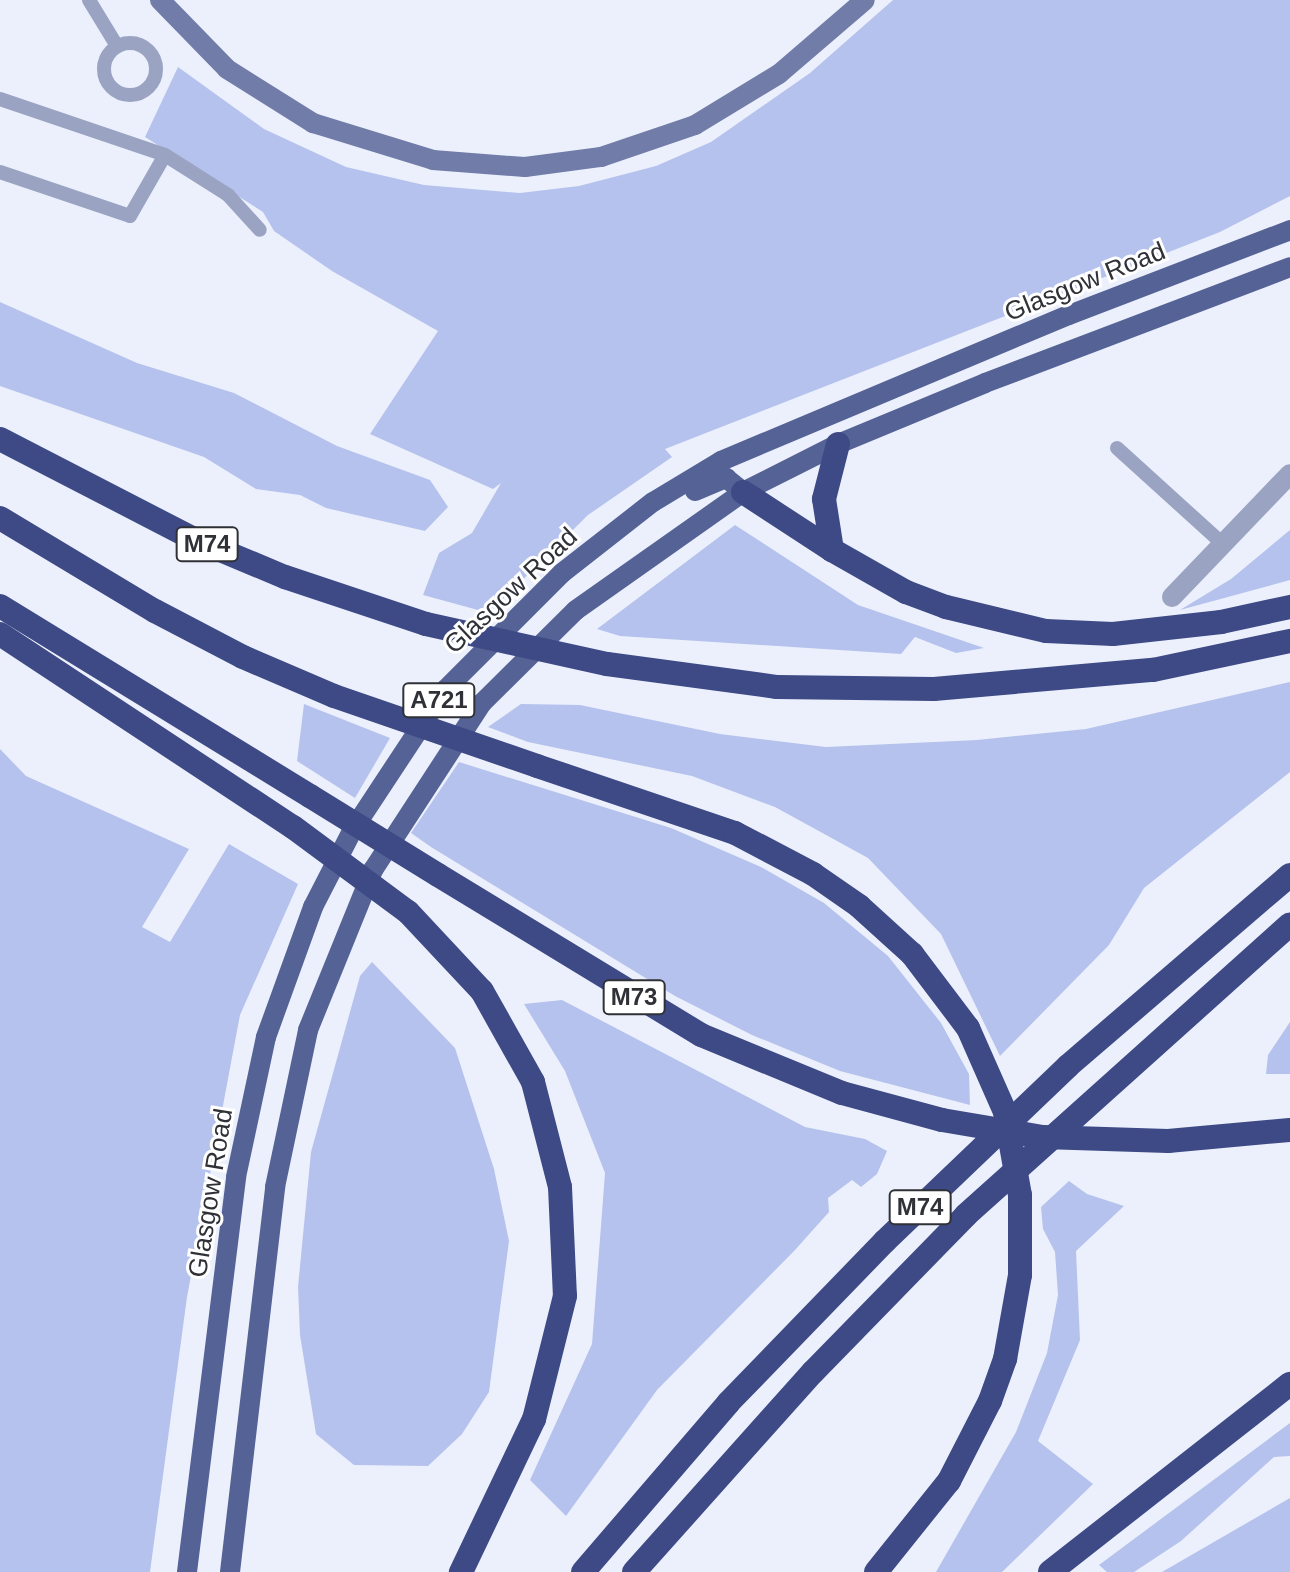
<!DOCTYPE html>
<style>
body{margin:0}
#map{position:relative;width:1290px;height:1572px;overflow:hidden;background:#ecf0fc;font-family:Arial,sans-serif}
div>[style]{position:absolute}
.green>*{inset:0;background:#b5c2ed}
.lane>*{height:14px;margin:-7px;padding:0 7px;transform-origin:7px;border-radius:7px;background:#9aa3c1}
.lane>.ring{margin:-7px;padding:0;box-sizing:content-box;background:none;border:14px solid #9aa3c1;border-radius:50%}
.street>*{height:20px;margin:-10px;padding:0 10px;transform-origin:10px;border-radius:10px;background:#9aa3c1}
.secondary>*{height:20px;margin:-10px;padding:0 10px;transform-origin:10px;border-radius:10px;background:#717da8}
.primary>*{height:20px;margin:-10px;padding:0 10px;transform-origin:10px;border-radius:10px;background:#546295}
.highway>*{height:24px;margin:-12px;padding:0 12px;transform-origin:12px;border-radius:12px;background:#3d4a85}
.highway-bridge>*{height:24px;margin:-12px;padding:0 12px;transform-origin:12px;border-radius:12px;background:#3d4a85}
span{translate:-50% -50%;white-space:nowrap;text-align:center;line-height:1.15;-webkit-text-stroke:6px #fff;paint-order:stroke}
.shield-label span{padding:2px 6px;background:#fff;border:2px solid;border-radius:6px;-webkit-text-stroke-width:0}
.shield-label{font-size:24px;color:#2f3137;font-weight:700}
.street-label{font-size:26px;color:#2f3137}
</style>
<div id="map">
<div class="green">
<i style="clip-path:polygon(893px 0,1290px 0,1290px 196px,1220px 232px,665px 449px,672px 457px,588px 515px,489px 613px,423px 595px,439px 553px,472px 533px,501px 483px,493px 489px,370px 434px,438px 331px,332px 271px,274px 231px,263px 212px,145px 137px,178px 67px,264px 129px,346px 167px,424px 185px,520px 193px,579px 186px,656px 166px,711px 142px,810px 73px)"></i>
<i style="clip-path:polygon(0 302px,137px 363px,234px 393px,337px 446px,430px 480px,448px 507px,425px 531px,326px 508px,300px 495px,256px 489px,204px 457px,0 386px)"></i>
<i style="clip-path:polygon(735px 525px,858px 605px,984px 648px,956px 653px,915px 637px,901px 654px,620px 636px,597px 629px)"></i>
<i style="clip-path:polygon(1290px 530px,1290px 580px,1180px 610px,1231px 579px)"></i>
<i style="clip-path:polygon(1290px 682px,1290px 772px,1144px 888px,1109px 945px,1000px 1056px,941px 934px,868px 858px,775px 807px,692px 776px,528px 742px,488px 727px,521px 704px,580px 705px,720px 734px,826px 747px,977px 740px,1086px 729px)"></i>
<i style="clip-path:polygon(304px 704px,390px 738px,355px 798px,297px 761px)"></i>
<i style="clip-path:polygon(0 749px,26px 776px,189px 849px,142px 927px,170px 942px,229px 844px,298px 884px,240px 1015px,187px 1297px,150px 1572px,0 1572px)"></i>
<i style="clip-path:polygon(459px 762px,671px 828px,761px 867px,824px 903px,888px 956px,941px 1023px,969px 1074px,970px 1105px,840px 1071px,752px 1035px,675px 996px,431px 847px,411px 833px)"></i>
<i style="clip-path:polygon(372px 962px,455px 1048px,494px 1169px,509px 1241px,489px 1392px,462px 1434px,428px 1466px,354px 1465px,316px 1434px,300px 1335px,298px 1287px,311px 1152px,360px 976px)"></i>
<i style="clip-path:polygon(562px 1000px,805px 1127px,865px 1139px,887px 1151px,877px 1174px,861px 1187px,852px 1180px,828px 1198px,829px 1212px,795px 1250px,657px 1390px,566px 1516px,530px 1480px,592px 1344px,605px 1173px,565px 1071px,524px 1004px)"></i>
<i style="clip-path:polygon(1290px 1022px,1290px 1074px,1266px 1074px,1268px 1055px)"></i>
<i style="clip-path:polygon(1069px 1181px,1087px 1194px,1124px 1206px,1076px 1251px,1080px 1340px,1038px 1441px,1093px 1484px,1002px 1572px,936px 1572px,1016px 1432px,1047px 1353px,1058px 1295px,1055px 1252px,1043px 1229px,1041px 1207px)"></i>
<i style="clip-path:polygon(1290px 1423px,1290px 1456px,1274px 1457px,1181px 1541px,1134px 1572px,1107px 1572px,1099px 1565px)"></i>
<i style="clip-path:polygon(1290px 1498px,1290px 1572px,1162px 1572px)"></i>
</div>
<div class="lane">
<i style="left:89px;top:0;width:54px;rotate:58.7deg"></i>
<i class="ring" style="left:104px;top:43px;width:38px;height:38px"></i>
<i style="left:0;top:99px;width:174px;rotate:18.7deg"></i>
<i style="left:165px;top:155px;width:75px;rotate:32.4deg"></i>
<i style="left:228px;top:195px;width:47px;rotate:47.6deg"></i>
<i style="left:0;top:172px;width:137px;rotate:18.7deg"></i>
<i style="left:130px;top:216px;width:70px;rotate:-60.2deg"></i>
<i style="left:1117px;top:448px;width:143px;rotate:42.2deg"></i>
</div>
<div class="street">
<i style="left:1172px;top:597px;width:170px;rotate:-46.2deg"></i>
</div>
<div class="secondary">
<i style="left:160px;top:0;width:96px;rotate:45.8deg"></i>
<i style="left:227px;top:69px;width:102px;rotate:32.1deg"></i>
<i style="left:313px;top:123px;width:126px;rotate:17.1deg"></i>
<i style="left:433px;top:160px;width:92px;rotate:4.4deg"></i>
<i style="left:525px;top:167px;width:77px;rotate:-7.5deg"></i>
<i style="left:601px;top:157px;width:99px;rotate:-18.8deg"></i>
<i style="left:695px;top:125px;width:98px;rotate:-31.3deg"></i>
<i style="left:779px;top:74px;width:113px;rotate:-40.7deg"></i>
</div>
<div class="primary">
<i style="left:695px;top:491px;width:34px;rotate:-23deg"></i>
<i style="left:726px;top:478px;width:22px;rotate:39deg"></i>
<i style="left:187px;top:1572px;width:398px;rotate:-82.9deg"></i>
<i style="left:236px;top:1177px;width:143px;rotate:-77.9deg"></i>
<i style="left:266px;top:1037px;width:138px;rotate:-70.1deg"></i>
<i style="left:313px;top:907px;width:85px;rotate:-62.8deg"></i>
<i style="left:352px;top:831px;width:169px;rotate:-56.6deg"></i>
<i style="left:445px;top:690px;width:165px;rotate:-45deg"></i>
<i style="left:562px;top:573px;width:115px;rotate:-38deg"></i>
<i style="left:653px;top:502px;width:79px;rotate:-31.1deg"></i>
<i style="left:721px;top:461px;width:377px;rotate:-22.8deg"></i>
<i style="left:1069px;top:315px;width:237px;rotate:-21deg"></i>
<i style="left:230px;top:1572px;width:388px;rotate:-83.3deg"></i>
<i style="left:275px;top:1187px;width:160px;rotate:-78.1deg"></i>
<i style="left:308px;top:1030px;width:173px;rotate:-67.9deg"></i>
<i style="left:373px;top:870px;width:199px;rotate:-56.9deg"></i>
<i style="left:482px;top:703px;width:132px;rotate:-44.7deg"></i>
<i style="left:576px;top:610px;width:204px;rotate:-35.2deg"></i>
<i style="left:743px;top:492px;width:106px;rotate:-26.8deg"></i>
<i style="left:838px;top:444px;width:159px;rotate:-22.5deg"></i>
<i style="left:985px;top:383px;width:326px;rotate:-20.8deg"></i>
</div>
<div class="highway">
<i style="left:0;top:439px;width:218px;rotate:27.3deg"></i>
<i style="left:194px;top:539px;width:99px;rotate:22.7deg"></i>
<i style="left:285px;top:577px;width:149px;rotate:18.4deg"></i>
<i style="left:838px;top:444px;width:57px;rotate:104.3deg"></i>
<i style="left:824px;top:499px;width:52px;rotate:81.1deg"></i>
<i style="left:832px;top:550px;width:85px;rotate:29.6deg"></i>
<i style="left:906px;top:592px;width:43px;rotate:20.6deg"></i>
<i style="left:946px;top:607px;width:103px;rotate:13.5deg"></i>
<i style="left:1046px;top:631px;width:67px;rotate:2.6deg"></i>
<i style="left:1113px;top:634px;width:109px;rotate:-6.3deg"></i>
<i style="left:1221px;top:622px;width:71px;rotate:-12.3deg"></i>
<i style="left:743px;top:492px;width:106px;rotate:33.1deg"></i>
<i style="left:0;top:518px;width:181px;rotate:31deg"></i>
<i style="left:155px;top:611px;width:99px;rotate:27.6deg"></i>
<i style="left:243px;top:657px;width:99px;rotate:23.2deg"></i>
<i style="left:0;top:606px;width:364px;rotate:31.5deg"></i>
<i style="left:0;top:634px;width:351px;rotate:33.4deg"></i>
<i style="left:607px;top:664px;width:172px;rotate:7.7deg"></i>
<i style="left:777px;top:687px;width:157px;rotate:0.7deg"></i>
<i style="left:934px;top:689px;width:220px;rotate:-5deg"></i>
<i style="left:1153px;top:670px;width:140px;rotate:-12deg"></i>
<i style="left:537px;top:766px;width:209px;rotate:18.7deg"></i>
<i style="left:735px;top:833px;width:88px;rotate:27.7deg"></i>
<i style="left:813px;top:874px;width:56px;rotate:34.8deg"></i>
<i style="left:859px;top:906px;width:72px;rotate:42.2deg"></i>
<i style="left:912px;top:954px;width:93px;rotate:52.9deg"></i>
<i style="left:438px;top:875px;width:308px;rotate:31.3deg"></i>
<i style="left:701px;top:1035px;width:152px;rotate:22.4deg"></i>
<i style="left:408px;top:912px;width:108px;rotate:46.9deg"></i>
<i style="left:482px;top:991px;width:104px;rotate:60.7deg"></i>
<i style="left:533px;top:1082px;width:108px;rotate:75.6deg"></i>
<i style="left:560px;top:1187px;width:109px;rotate:87.4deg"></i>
<i style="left:565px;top:1296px;width:127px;rotate:104.1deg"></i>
<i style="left:534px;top:1419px;width:170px;rotate:115.5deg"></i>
<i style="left:1168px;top:1141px;width:122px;rotate:-5.2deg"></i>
<i style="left:583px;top:1572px;width:224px;rotate:-49.3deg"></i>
<i style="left:729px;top:1402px;width:224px;rotate:-45.9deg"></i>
<i style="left:885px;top:1241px;width:253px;rotate:-43.7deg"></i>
<i style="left:1068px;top:1066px;width:293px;rotate:-40.7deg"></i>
<i style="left:634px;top:1572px;width:268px;rotate:-48.2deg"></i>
<i style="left:813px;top:1372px;width:219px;rotate:-45.7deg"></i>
<i style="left:966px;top:1215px;width:435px;rotate:-41.9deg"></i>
<i style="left:876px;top:1572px;width:117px;rotate:-51.3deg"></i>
<i style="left:949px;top:1481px;width:90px;rotate:-62.9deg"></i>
<i style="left:990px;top:1401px;width:45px;rotate:-70.3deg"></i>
<i style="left:1050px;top:1572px;width:305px;rotate:-38.1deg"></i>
</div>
<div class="highway-bridge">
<i style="left:426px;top:624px;width:185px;rotate:12.5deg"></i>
<i style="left:334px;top:696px;width:215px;rotate:19deg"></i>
<i style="left:310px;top:796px;width:150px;rotate:31.7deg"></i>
<i style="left:293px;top:827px;width:143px;rotate:36.5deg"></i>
<i style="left:968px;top:1028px;width:92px;rotate:66.2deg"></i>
<i style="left:1005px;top:1112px;width:84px;rotate:79.8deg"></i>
<i style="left:1020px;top:1195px;width:80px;rotate:90deg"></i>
<i style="left:1020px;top:1275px;width:85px;rotate:100.1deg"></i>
<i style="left:842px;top:1093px;width:104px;rotate:15.1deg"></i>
<i style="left:942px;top:1120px;width:102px;rotate:9.6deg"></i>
<i style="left:1043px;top:1137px;width:125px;rotate:1.8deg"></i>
</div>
<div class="shield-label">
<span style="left:207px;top:544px">M74</span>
<span style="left:439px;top:700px">A721</span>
<span style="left:634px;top:997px">M73</span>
<span style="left:920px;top:1207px">M74</span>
</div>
<div class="street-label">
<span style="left:1085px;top:282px;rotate:-22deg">Glasgow Road</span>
<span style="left:511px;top:591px;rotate:-43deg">Glasgow Road</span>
<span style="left:211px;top:1193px;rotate:-81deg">Glasgow Road</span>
</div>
</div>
